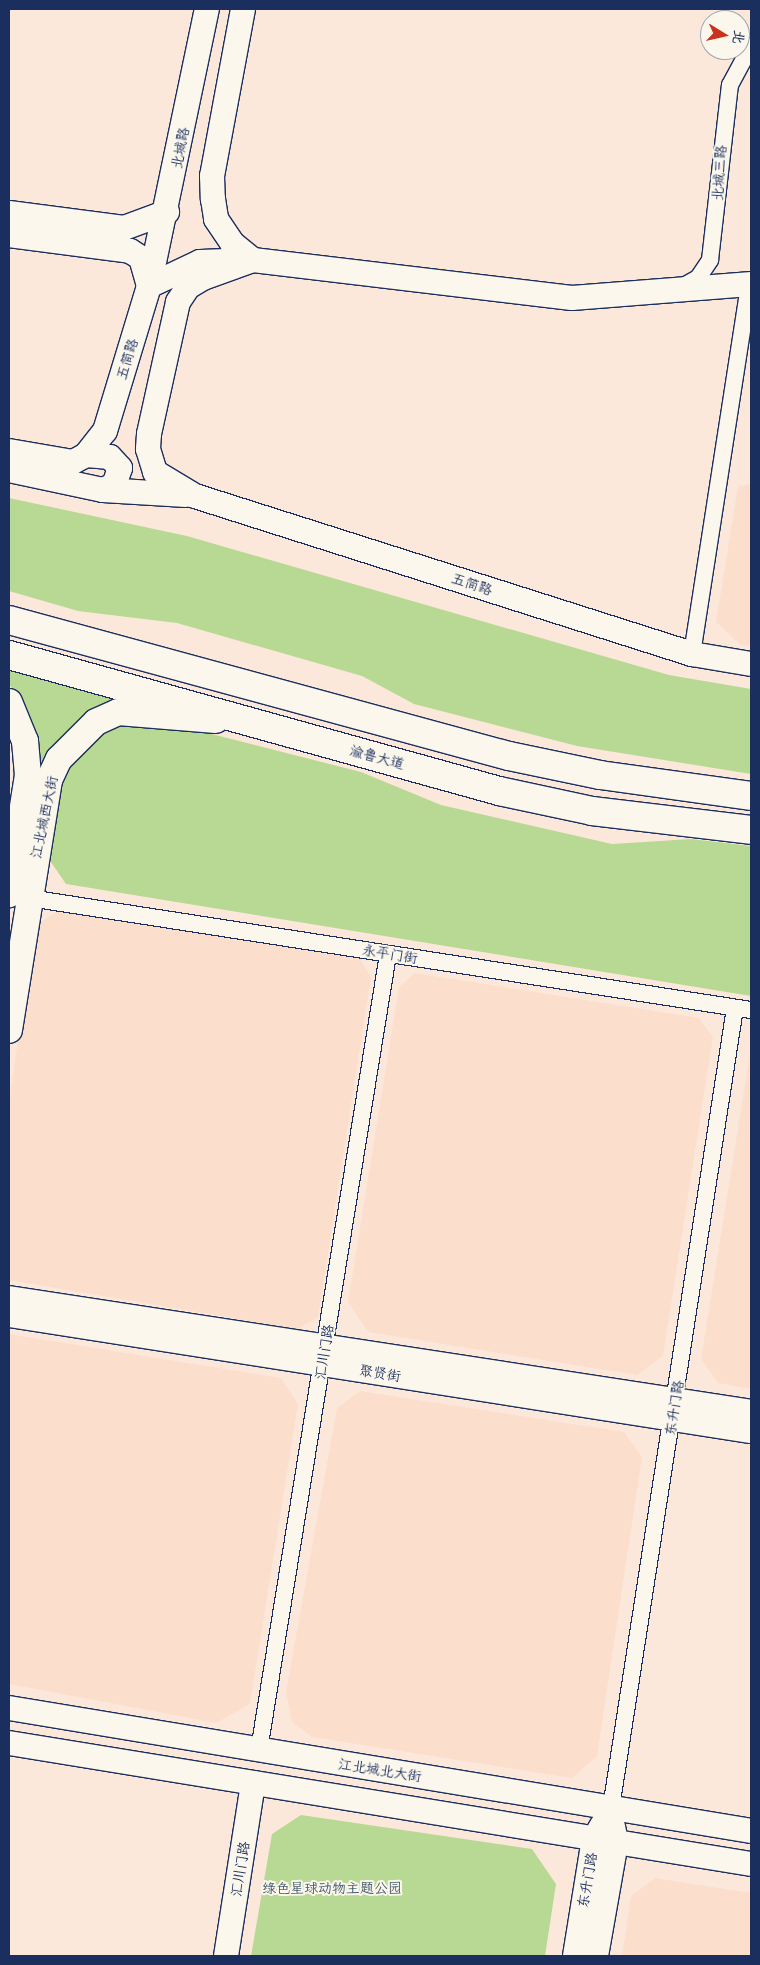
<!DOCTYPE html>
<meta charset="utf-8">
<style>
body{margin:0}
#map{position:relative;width:760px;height:1965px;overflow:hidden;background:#fce8da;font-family:"Playpen Sans","LXGW WenKai TC",sans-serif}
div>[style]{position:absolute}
.built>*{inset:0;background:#fcdecd}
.green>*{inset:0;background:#b8d993}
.roads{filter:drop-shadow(1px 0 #1b2f5e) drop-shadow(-1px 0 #1b2f5e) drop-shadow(0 1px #1b2f5e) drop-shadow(0 -1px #1b2f5e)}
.street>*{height:16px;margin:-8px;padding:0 8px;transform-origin:8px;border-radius:8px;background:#fbf7ec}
.secondary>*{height:24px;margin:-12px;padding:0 12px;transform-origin:12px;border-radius:12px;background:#fbf7ec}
.primary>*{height:26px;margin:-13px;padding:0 13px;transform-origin:13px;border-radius:13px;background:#fbf7ec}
.highway>*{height:28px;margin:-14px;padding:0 14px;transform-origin:14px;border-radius:14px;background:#fbf7ec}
span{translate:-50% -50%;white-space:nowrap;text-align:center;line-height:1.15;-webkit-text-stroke:4px #fbf7ec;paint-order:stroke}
.street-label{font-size:14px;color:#1b2f5e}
.park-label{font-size:14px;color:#425a6b}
.frame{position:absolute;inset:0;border:10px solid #1b2f5e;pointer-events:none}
.north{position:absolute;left:700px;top:10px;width:50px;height:50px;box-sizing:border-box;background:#fbf7ec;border:1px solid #a1a7b3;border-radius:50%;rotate:99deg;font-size:14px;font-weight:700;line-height:20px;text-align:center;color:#1b2f5e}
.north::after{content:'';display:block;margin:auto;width:18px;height:22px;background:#c8321e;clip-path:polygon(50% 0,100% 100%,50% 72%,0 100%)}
</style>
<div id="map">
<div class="built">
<i style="clip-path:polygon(751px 484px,751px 646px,741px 645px,716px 622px,738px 486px)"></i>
<i style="clip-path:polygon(59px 910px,360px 959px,371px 977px,318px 1317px,298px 1329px,9px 1280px,9px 1101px,35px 926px)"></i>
<i style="clip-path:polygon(415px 973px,699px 1018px,713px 1037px,663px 1356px,637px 1375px,368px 1332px,348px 1302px,399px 987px)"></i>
<i style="clip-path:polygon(751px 1047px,751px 1389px,718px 1383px,701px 1359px)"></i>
<i style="clip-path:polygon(9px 1334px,281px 1378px,298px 1404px,250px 1704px,216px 1723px,9px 1684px)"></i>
<i style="clip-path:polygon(360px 1391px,624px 1432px,642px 1457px,597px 1756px,572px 1778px,312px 1737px,292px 1722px,286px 1692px,337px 1408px)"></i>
<i style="clip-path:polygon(655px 1878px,751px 1893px,751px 1956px,622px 1956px,631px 1896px)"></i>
</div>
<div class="green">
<i style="clip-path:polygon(9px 498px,187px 536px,669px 675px,751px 689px,751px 774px,577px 746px,414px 704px,362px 676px,177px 623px,78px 611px,9px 591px)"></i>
<i style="clip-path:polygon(9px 668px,123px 698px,40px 769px,17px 696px,9px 684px)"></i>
<i style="clip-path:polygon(136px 721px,184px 727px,361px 772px,441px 805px,612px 844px,691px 839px,751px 846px,751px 996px,66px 884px,46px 855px,61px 780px,74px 755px,109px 726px)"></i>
<i style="clip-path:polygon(301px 1815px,532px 1849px,556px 1884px,545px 1956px,251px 1956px,272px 1834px)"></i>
</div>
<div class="roads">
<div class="street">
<i style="left:680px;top:288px;width:21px;rotate:-29deg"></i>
<i style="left:698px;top:278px;width:22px;rotate:-56deg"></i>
<i style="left:710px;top:260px;width:176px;rotate:-83.5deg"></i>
<i style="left:730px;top:85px;width:44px;rotate:-61.7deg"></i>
<i style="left:692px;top:654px;width:373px;rotate:-81.2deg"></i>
<i style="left:29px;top:898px;width:731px;rotate:8.82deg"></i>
<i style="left:259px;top:1750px;width:806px;rotate:-80.79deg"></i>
<i style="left:611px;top:1808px;width:810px;rotate:-81.19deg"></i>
</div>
<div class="secondary">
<i style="left:243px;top:9px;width:170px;rotate:100.5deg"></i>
<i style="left:212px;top:176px;width:23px;rotate:88deg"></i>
<i style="left:213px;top:199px;width:20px;rotate:81deg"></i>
<i style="left:216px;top:219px;width:29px;rotate:56deg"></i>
<i style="left:232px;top:243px;width:27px;rotate:39deg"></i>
<i style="left:253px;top:260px;width:53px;rotate:160.2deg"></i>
<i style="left:203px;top:278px;width:17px;rotate:149deg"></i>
<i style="left:188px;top:287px;width:18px;rotate:124deg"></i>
<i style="left:178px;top:302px;width:135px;rotate:102.4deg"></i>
<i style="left:149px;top:434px;width:15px;rotate:94deg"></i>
<i style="left:148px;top:449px;width:24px;rotate:73deg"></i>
<i style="left:155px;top:472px;width:47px;rotate:31deg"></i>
<i style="left:195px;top:496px;width:522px;rotate:17.64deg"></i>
<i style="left:692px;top:654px;width:60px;rotate:9.6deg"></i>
<i style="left:9px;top:213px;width:116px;rotate:7.4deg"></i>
<i style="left:124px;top:228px;width:46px;rotate:-20.4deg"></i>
<i style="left:9px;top:235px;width:122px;rotate:7.5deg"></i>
<i style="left:130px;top:251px;width:13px;rotate:32deg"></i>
<i style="left:141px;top:258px;width:29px;rotate:74deg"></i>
<i style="left:149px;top:286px;width:56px;rotate:-25.2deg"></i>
<i style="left:200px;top:262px;width:53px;rotate:-2.2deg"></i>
<i style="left:253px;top:260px;width:321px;rotate:6.8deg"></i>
<i style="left:572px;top:298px;width:180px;rotate:-4.5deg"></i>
<i style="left:9px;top:451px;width:65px;rotate:9.8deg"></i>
<i style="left:73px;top:462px;width:15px;rotate:-28deg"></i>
<i style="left:86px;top:455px;width:31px;rotate:-52deg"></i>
<i style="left:105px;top:431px;width:152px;rotate:-73.1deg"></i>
<i style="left:149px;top:286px;width:283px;rotate:-78.2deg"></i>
<i style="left:86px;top:455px;width:24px;rotate:5deg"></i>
<i style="left:110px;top:457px;width:15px;rotate:48deg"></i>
<i style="left:120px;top:468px;width:18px;rotate:109deg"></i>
<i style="left:114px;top:485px;width:12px;rotate:156deg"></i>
<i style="left:9px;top:470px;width:96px;rotate:12deg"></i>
<i style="left:103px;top:490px;width:83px;rotate:3.4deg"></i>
<i style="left:9px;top:1298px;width:751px;rotate:8.73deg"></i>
<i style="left:9px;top:1315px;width:751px;rotate:8.89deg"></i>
<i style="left:9px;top:1708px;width:752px;rotate:9.41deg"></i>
<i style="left:9px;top:1743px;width:752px;rotate:9.26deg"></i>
<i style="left:226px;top:1956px;width:175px;rotate:-81.1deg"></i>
<i style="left:575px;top:1956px;width:119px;rotate:-80.8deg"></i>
<i style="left:594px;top:1839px;width:16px;rotate:-60deg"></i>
<i style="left:596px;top:1956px;width:116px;rotate:-80deg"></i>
<i style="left:616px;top:1842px;width:15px;rotate:-101deg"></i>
</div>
<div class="primary">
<i style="left:9px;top:702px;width:42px;rotate:67.7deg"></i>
<i style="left:25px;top:741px;width:34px;rotate:85deg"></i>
<i style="left:28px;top:775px;width:121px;rotate:99.1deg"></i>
<i style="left:9px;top:1030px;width:253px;rotate:-80.9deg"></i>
<i style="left:49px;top:780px;width:23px;rotate:-65deg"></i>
<i style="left:59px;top:759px;width:52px;rotate:-45deg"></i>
<i style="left:96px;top:722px;width:24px;rotate:-24deg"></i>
<i style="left:118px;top:712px;width:98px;rotate:4.7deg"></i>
</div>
<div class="highway">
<i style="left:9px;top:620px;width:518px;rotate:15.22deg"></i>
<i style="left:509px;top:756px;width:93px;rotate:11.8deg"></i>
<i style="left:600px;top:775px;width:152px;rotate:7.9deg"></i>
<i style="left:9px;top:655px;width:509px;rotate:15.51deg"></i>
<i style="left:499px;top:791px;width:95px;rotate:12.1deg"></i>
<i style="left:592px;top:811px;width:160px;rotate:6.8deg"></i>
</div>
</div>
<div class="street-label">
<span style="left:180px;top:148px;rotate:-79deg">北城路</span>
<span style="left:719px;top:173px;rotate:-86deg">北城三路</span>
<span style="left:127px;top:359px;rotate:-73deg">五简路</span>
<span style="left:472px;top:584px;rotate:18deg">五简路</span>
<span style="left:377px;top:757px;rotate:15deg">渝鲁大道</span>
<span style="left:44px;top:817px;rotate:-78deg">江北城西大街</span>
<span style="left:390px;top:954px;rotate:9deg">永平门街</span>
<span style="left:324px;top:1352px;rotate:-81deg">汇川门路</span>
<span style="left:380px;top:1373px;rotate:9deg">聚贤街</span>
<span style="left:674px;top:1408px;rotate:-81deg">东升门路</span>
<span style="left:380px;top:1770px;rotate:9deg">江北城北大街</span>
<span style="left:240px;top:1869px;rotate:-81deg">汇川门路</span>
<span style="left:587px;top:1880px;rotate:-80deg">东升门路</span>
</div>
<div class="park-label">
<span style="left:332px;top:1888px">绿色星球动物主题公园</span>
</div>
<div class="frame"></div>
<div class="north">北</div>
</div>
